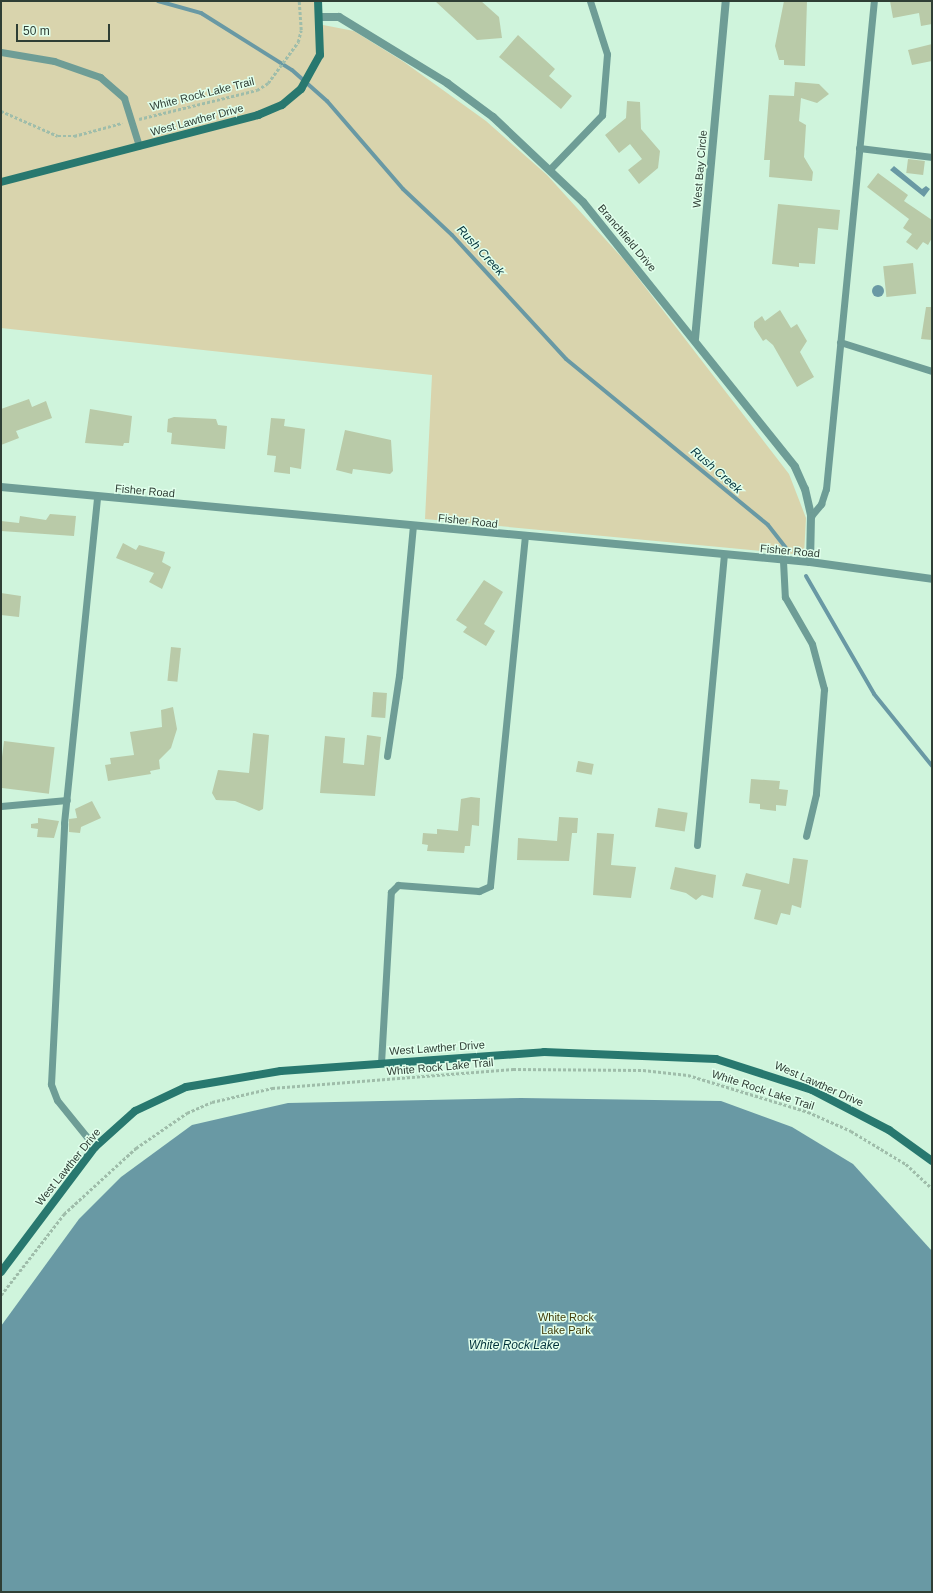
<!DOCTYPE html>
<style>
body{margin:0}
#map{position:relative;width:933px;height:1593px;overflow:hidden;background:#cff4dc;font-family:Arial,sans-serif}
div>[style]{position:absolute}
.green>*{inset:0;background:#d9d4ad}
.water>*{inset:0;background:#6999a4}
.round{border-radius:50%}
.stream>*{height:4px;margin:-2px;padding:0 2px;transform-origin:2px;border-radius:2px;background:#6999a4}
.building>*{inset:0;background:#b9caa8;transform-origin:0 0}
.path>*{height:2.5px;margin-top:-1.25px;transform-origin:0;background:repeating-linear-gradient(90deg,#9fbdaa 0 3px,transparent 0 5px)}
.lane>*{height:7px;margin:-3.5px;padding:0 3.5px;transform-origin:3.5px;border-radius:3.5px;background:#6e9d96}
.street>*{height:8px;margin:-4px;padding:0 4px;transform-origin:4px;border-radius:4px;background:#6e9d96}
.secondary>*{height:8px;margin:-4px;padding:0 4px;transform-origin:4px;border-radius:4px;background:#28786f}
span{translate:-50% -50%;white-space:nowrap;text-align:center;line-height:1.15;-webkit-text-stroke:3px #e1ffec;paint-order:stroke}
.street-label{font-size:11px;color:#2f3e35}
.park-label{font-size:11px;color:#423c09}
.water-label{font-size:12px;color:#00313a;font-style:italic}
.frame{position:absolute;inset:0;border:2px solid #2f3e35;pointer-events:none}
.scale{position:absolute;left:16px;top:24px;width:94px;height:18px;box-sizing:border-box;border:2px solid #2f3e35;border-top:0;padding-left:5px;font-size:12px;line-height:14px;white-space:nowrap;color:#2f3e35;-webkit-text-stroke:3px #e1ffec;paint-order:stroke}
</style>
<div id="map">
<div class="green">
<i style="clip-path:polygon(1px 1px,314px 1px,318px 24px,354px 31px,404px 62px,486px 121px,547px 175px,625px 261px,789px 474px,806px 518px,804px 555px,425px 519px,432px 375px,1px 328px)"></i>
</div>
<div class="water">
<i style="clip-path:polygon(894px 166px,922px 189px,926px 186px,930px 189px,924px 197px,890px 170px)"></i>
<i class="round" style="left:872px;top:285px;width:12px;height:12px"></i>
<i style="clip-path:polygon(521px 1098px,721px 1101px,792px 1127px,853px 1164px,932px 1251px,932px 1592px,1px 1592px,1px 1326px,79px 1219px,121px 1177px,192px 1125px,288px 1103px)"></i>
</div>
<div class="stream">
<i style="left:158px;top:1px;width:45px;rotate:15.6deg"></i>
<i style="left:201px;top:13px;width:107px;rotate:32.1deg"></i>
<i style="left:292px;top:70px;width:47px;rotate:41.5deg"></i>
<i style="left:327px;top:101px;width:116px;rotate:49.2deg"></i>
<i style="left:403px;top:189px;width:67px;rotate:43.2deg"></i>
<i style="left:452px;top:235px;width:168px;rotate:47.4deg"></i>
<i style="left:566px;top:359px;width:261px;rotate:39.4deg"></i>
<i style="left:768px;top:525px;width:33px;rotate:52deg"></i>
<i style="left:806px;top:576px;width:136px;rotate:60deg"></i>
<i style="left:874px;top:694px;width:92px;rotate:51.1deg"></i>
</div>
<div class="building">
<i style="clip-path:polygon(435px 1px,481px 1px,499px 17px,502px 38px,477px 40px)"></i>
<i style="clip-path:polygon(784px 1px,807px 1px,805px 66px,784px 65px,784px 60px,779px 60px,775px 46px)"></i>
<i style="clip-path:polygon(890px 1px,932px 1px,932px 24px,921px 26px,919px 13px,893px 18px)"></i>
<i style="clip-path:polygon(518px 35px,555px 69px,549px 76px,572px 96px,561px 109px,499px 57px)"></i>
<i style="clip-path:polygon(932px 44px,932px 61px,912px 65px,908px 50px)"></i>
<i style="clip-path:polygon(795px 82px,819px 84px,829px 94px,817px 103px,801px 98px,799px 121px,806px 125px,804px 157px,813px 172px,812px 181px,769px 177px,770px 160px,764px 160px,769px 95px,794px 96px)"></i>
<i style="clip-path:polygon(627px 101px,640px 102px,641px 129px,660px 151px,658px 168px,639px 184px,628px 170px,642px 159px,630px 144px,619px 153px,605px 135px,626px 118px)"></i>
<i style="left:908px;top:159px;width:17px;height:14px;rotate:7deg"></i>
<i style="clip-path:polygon(878px 173px,908px 195px,904px 201px,932px 220px,932px 238px,928px 245px,923px 242px,917px 250px,906px 242px,912px 234px,903px 228px,909px 219px,867px 187px)"></i>
<i style="clip-path:polygon(778px 204px,840px 210px,838px 230px,818px 228px,815px 264px,799px 263px,799px 267px,772px 264px)"></i>
<i style="left:913px;top:263px;width:31px;height:30px;rotate:84deg"></i>
<i style="clip-path:polygon(926px 307px,932px 307px,932px 340px,921px 339px)"></i>
<i style="clip-path:polygon(780px 310px,791px 328px,797px 324px,807px 341px,800px 352px,814px 377px,797px 387px,773px 345px,766px 339px,763px 341px,754px 327px,754px 322px,762px 316px,765px 321px)"></i>
<i style="clip-path:polygon(29px 399px,32px 407px,46px 401px,52px 418px,16px 431px,19px 438px,1px 445px,1px 409px)"></i>
<i style="clip-path:polygon(90px 409px,132px 416px,129px 443px,124px 443px,123px 446px,85px 443px)"></i>
<i style="clip-path:polygon(174px 417px,216px 419px,218px 425px,227px 426px,225px 449px,171px 444px,172px 433px,167px 432px,168px 419px)"></i>
<i style="clip-path:polygon(271px 418px,285px 419px,284px 426px,305px 429px,301px 469px,290px 467px,290px 474px,274px 472px,276px 456px,267px 455px)"></i>
<i style="clip-path:polygon(345px 430px,391px 440px,393px 471px,390px 474px,353px 469px,352px 474px,336px 470px)"></i>
<i style="clip-path:polygon(50px 514px,76px 516px,74px 536px,1px 531px,1px 521px,19px 523px,20px 516px,46px 520px)"></i>
<i style="clip-path:polygon(123px 543px,136px 550px,139px 545px,165px 552px,162px 562px,171px 567px,162px 589px,149px 582px,154px 573px,116px 558px)"></i>
<i style="clip-path:polygon(484px 580px,503px 592px,484px 624px,495px 631px,486px 646px,463px 632px,467px 627px,456px 620px)"></i>
<i style="clip-path:polygon(1px 593px,21px 596px,19px 617px,1px 615px)"></i>
<i style="left:171px;top:647px;width:10px;height:34px;rotate:6deg"></i>
<i style="left:373px;top:692px;width:14px;height:25px;rotate:4deg"></i>
<i style="clip-path:polygon(173px 707px,177px 729px,171px 748px,159px 760px,160px 769px,150px 771px,151px 774px,108px 781px,105px 765px,111px 764px,110px 758px,134px 755px,130px 732px,162px 727px,161px 710px)"></i>
<i style="clip-path:polygon(253px 733px,269px 735px,263px 809px,259px 811px,235px 801px,216px 800px,212px 793px,218px 770px,249px 773px)"></i>
<i style="clip-path:polygon(367px 735px,381px 737px,375px 796px,320px 793px,325px 736px,345px 738px,343px 763px,364px 765px)"></i>
<i style="left:4px;top:741px;width:51px;height:47px;rotate:7deg"></i>
<i style="left:578px;top:761px;width:16px;height:11px;rotate:11deg"></i>
<i style="clip-path:polygon(751px 779px,780px 781px,779px 789px,788px 790px,786px 806px,776px 805px,776px 811px,760px 809px,760px 804px,749px 803px)"></i>
<i style="clip-path:polygon(471px 797px,480px 798px,479px 826px,472px 825px,470px 846px,465px 846px,464px 853px,427px 851px,428px 845px,422px 844px,423px 833px,437px 834px,437px 829px,458px 831px,461px 799px)"></i>
<i style="clip-path:polygon(92px 801px,101px 818px,81px 827px,80px 833px,69px 832px,69px 819px,77px 818px,75px 809px)"></i>
<i style="left:658px;top:808px;width:30px;height:19px;rotate:9deg"></i>
<i style="clip-path:polygon(559px 817px,578px 818px,577px 833px,572px 833px,569px 861px,517px 860px,518px 838px,557px 841px)"></i>
<i style="clip-path:polygon(38px 818px,59px 821px,54px 838px,37px 837px,38px 829px,31px 828px,31px 824px,38px 823px)"></i>
<i style="clip-path:polygon(597px 833px,614px 834px,611px 865px,636px 867px,631px 898px,593px 895px)"></i>
<i style="clip-path:polygon(793px 858px,808px 860px,801px 908px,792px 905px,790px 915px,781px 913px,777px 925px,754px 919px,761px 890px,742px 886px,746px 873px,789px 884px)"></i>
<i style="clip-path:polygon(675px 867px,716px 875px,713px 898px,702px 895px,696px 900px,686px 893px,670px 889px)"></i>
</div>
<div class="path">
<i style="left:1px;top:111px;width:62px;rotate:23.7deg"></i>
<i style="left:58px;top:136px;width:16px"></i>
<i style="left:74px;top:136px;width:50px;rotate:-15.2deg"></i>
<i style="left:139px;top:119px;width:122px;rotate:-13.8deg"></i>
<i style="left:257px;top:90px;width:13px;rotate:-32deg"></i>
<i style="left:268px;top:83px;width:51px;rotate:-53.8deg"></i>
<i style="left:298px;top:42px;width:12px;rotate:-76deg"></i>
<i style="left:301px;top:30px;width:29px;rotate:-94deg"></i>
<i style="left:1px;top:1295px;width:103px;rotate:-52.1deg"></i>
<i style="left:64px;top:1214px;width:98px;rotate:-42.5deg"></i>
<i style="left:136px;top:1148px;width:62px;rotate:-34.5deg"></i>
<i style="left:187px;top:1113px;width:27px;rotate:-24deg"></i>
<i style="left:212px;top:1102px;width:62px;rotate:-13.1deg"></i>
<i style="left:272px;top:1088px;width:242px;rotate:-4.5deg"></i>
<i style="left:513px;top:1069px;width:130px;rotate:0.4deg"></i>
<i style="left:643px;top:1070px;width:45px;rotate:6.3deg"></i>
<i style="left:688px;top:1075px;width:126px;rotate:17.1deg"></i>
<i style="left:808px;top:1112px;width:47px;rotate:23.8deg"></i>
<i style="left:851px;top:1131px;width:64px;rotate:31deg"></i>
<i style="left:906px;top:1164px;width:35px;rotate:43deg"></i>
</div>
<div class="lane">
<i style="left:1px;top:52px;width:54px;rotate:9.6deg"></i>
<i style="left:54px;top:61px;width:49px;rotate:19.2deg"></i>
<i style="left:100px;top:77px;width:32px;rotate:41deg"></i>
<i style="left:124px;top:98px;width:50px;rotate:72.6deg"></i>
<i style="left:859px;top:148px;width:74px;rotate:7deg"></i>
<i style="left:550px;top:169px;width:75px;rotate:-46.1deg"></i>
<i style="left:602px;top:115px;width:61px;rotate:-85.3deg"></i>
<i style="left:607px;top:54px;width:56px;rotate:-107.8deg"></i>
<i style="left:840px;top:342px;width:96px;rotate:17.5deg"></i>
<i style="left:811px;top:516px;width:16px;rotate:-50deg"></i>
<i style="left:821px;top:504px;width:16px;rotate:-72deg"></i>
<i style="left:826px;top:489px;width:490px;rotate:-84.4deg"></i>
<i style="left:783px;top:561px;width:36px;rotate:87deg"></i>
<i style="left:785px;top:597px;width:54px;rotate:60.1deg"></i>
<i style="left:812px;top:644px;width:47px;rotate:75.1deg"></i>
<i style="left:824px;top:689px;width:105px;rotate:94.4deg"></i>
<i style="left:816px;top:794px;width:43px;rotate:103.4deg"></i>
<i style="left:387px;top:756px;width:81px;rotate:-81.5deg"></i>
<i style="left:399px;top:676px;width:151px;rotate:-84.7deg"></i>
<i style="left:1px;top:806px;width:66px;rotate:-5.2deg"></i>
<i style="left:697px;top:845px;width:290px;rotate:-84.7deg"></i>
<i style="left:381px;top:1063px;width:171px;rotate:-86.7deg"></i>
<i style="left:391px;top:892px;width:10px;rotate:-45deg"></i>
<i style="left:398px;top:885px;width:81px;rotate:4.2deg"></i>
<i style="left:479px;top:891px;width:12px;rotate:-24deg"></i>
<i style="left:490px;top:886px;width:350px;rotate:-84.3deg"></i>
<i style="left:95px;top:1147px;width:60px;rotate:-129deg"></i>
<i style="left:57px;top:1100px;width:17px;rotate:-111deg"></i>
<i style="left:51px;top:1084px;width:261px;rotate:-87.1deg"></i>
<i style="left:64px;top:823px;width:328px;rotate:-84.2deg"></i>
</div>
<div class="street">
<i style="left:321px;top:17px;width:18px"></i>
<i style="left:339px;top:17px;width:127px;rotate:31.4deg"></i>
<i style="left:447px;top:83px;width:57px;rotate:36.5deg"></i>
<i style="left:493px;top:117px;width:124px;rotate:43.4deg"></i>
<i style="left:583px;top:202px;width:339px;rotate:51.3deg"></i>
<i style="left:795px;top:467px;width:24px;rotate:66deg"></i>
<i style="left:805px;top:489px;width:28px;rotate:77deg"></i>
<i style="left:811px;top:516px;width:46px;rotate:91.2deg"></i>
<i style="left:695px;top:339px;width:339px;rotate:-84.8deg"></i>
<i style="left:1px;top:487px;width:812px;rotate:5.3deg"></i>
<i style="left:810px;top:562px;width:123px;rotate:7.9deg"></i>
</div>
<div class="secondary">
<i style="left:1px;top:182px;width:266px;rotate:-14.6deg"></i>
<i style="left:258px;top:115px;width:26px;rotate:-23deg"></i>
<i style="left:282px;top:105px;width:25px;rotate:-40deg"></i>
<i style="left:301px;top:89px;width:39px;rotate:-61deg"></i>
<i style="left:320px;top:55px;width:54px;rotate:-92.1deg"></i>
<i style="left:1px;top:1272px;width:156px;rotate:-53.1deg"></i>
<i style="left:95px;top:1147px;width:54px;rotate:-42deg"></i>
<i style="left:135px;top:1111px;width:56px;rotate:-25.2deg"></i>
<i style="left:186px;top:1087px;width:96px;rotate:-9.6deg"></i>
<i style="left:281px;top:1071px;width:264px;rotate:-4.1deg"></i>
<i style="left:544px;top:1052px;width:172px;rotate:2.3deg"></i>
<i style="left:716px;top:1059px;width:101px;rotate:17.9deg"></i>
<i style="left:812px;top:1090px;width:87px;rotate:27.5deg"></i>
<i style="left:889px;top:1130px;width:53px;rotate:35.8deg"></i>
</div>
<div class="street-label">
<span style="left:202px;top:94px;rotate:-14deg">White Rock Lake Trail</span>
<span style="left:197px;top:120px;rotate:-15deg">West Lawther Drive</span>
<span style="left:700px;top:169px;rotate:-85deg">West Bay Circle</span>
<span style="left:627px;top:238px;rotate:50deg">Branchfield Drive</span>
<span style="left:145px;top:491px;rotate:5deg">Fisher Road</span>
<span style="left:468px;top:521px;rotate:6deg">Fisher Road</span>
<span style="left:790px;top:551px;rotate:5deg">Fisher Road</span>
<span style="left:437px;top:1048px;rotate:-4deg">West Lawther Drive</span>
<span style="left:440px;top:1067px;rotate:-5deg">White Rock Lake Trail</span>
<span style="left:819px;top:1084px;rotate:24deg">West Lawther Drive</span>
<span style="left:763px;top:1090px;rotate:18deg">White Rock Lake Trail</span>
<span style="left:68px;top:1167px;rotate:-51deg">West Lawther Drive</span>
</div>
<div class="park-label">
<span style="left:566px;top:1324px">White Rock<br>Lake Park</span>
</div>
<div class="water-label">
<span style="left:480px;top:251px;rotate:47deg">Rush Creek</span>
<span style="left:716px;top:471px;rotate:41deg">Rush Creek</span>
<span style="left:514px;top:1346px">White Rock Lake</span>
</div>
<div class="frame"></div>
<div class="scale">50 m</div>
</div>
